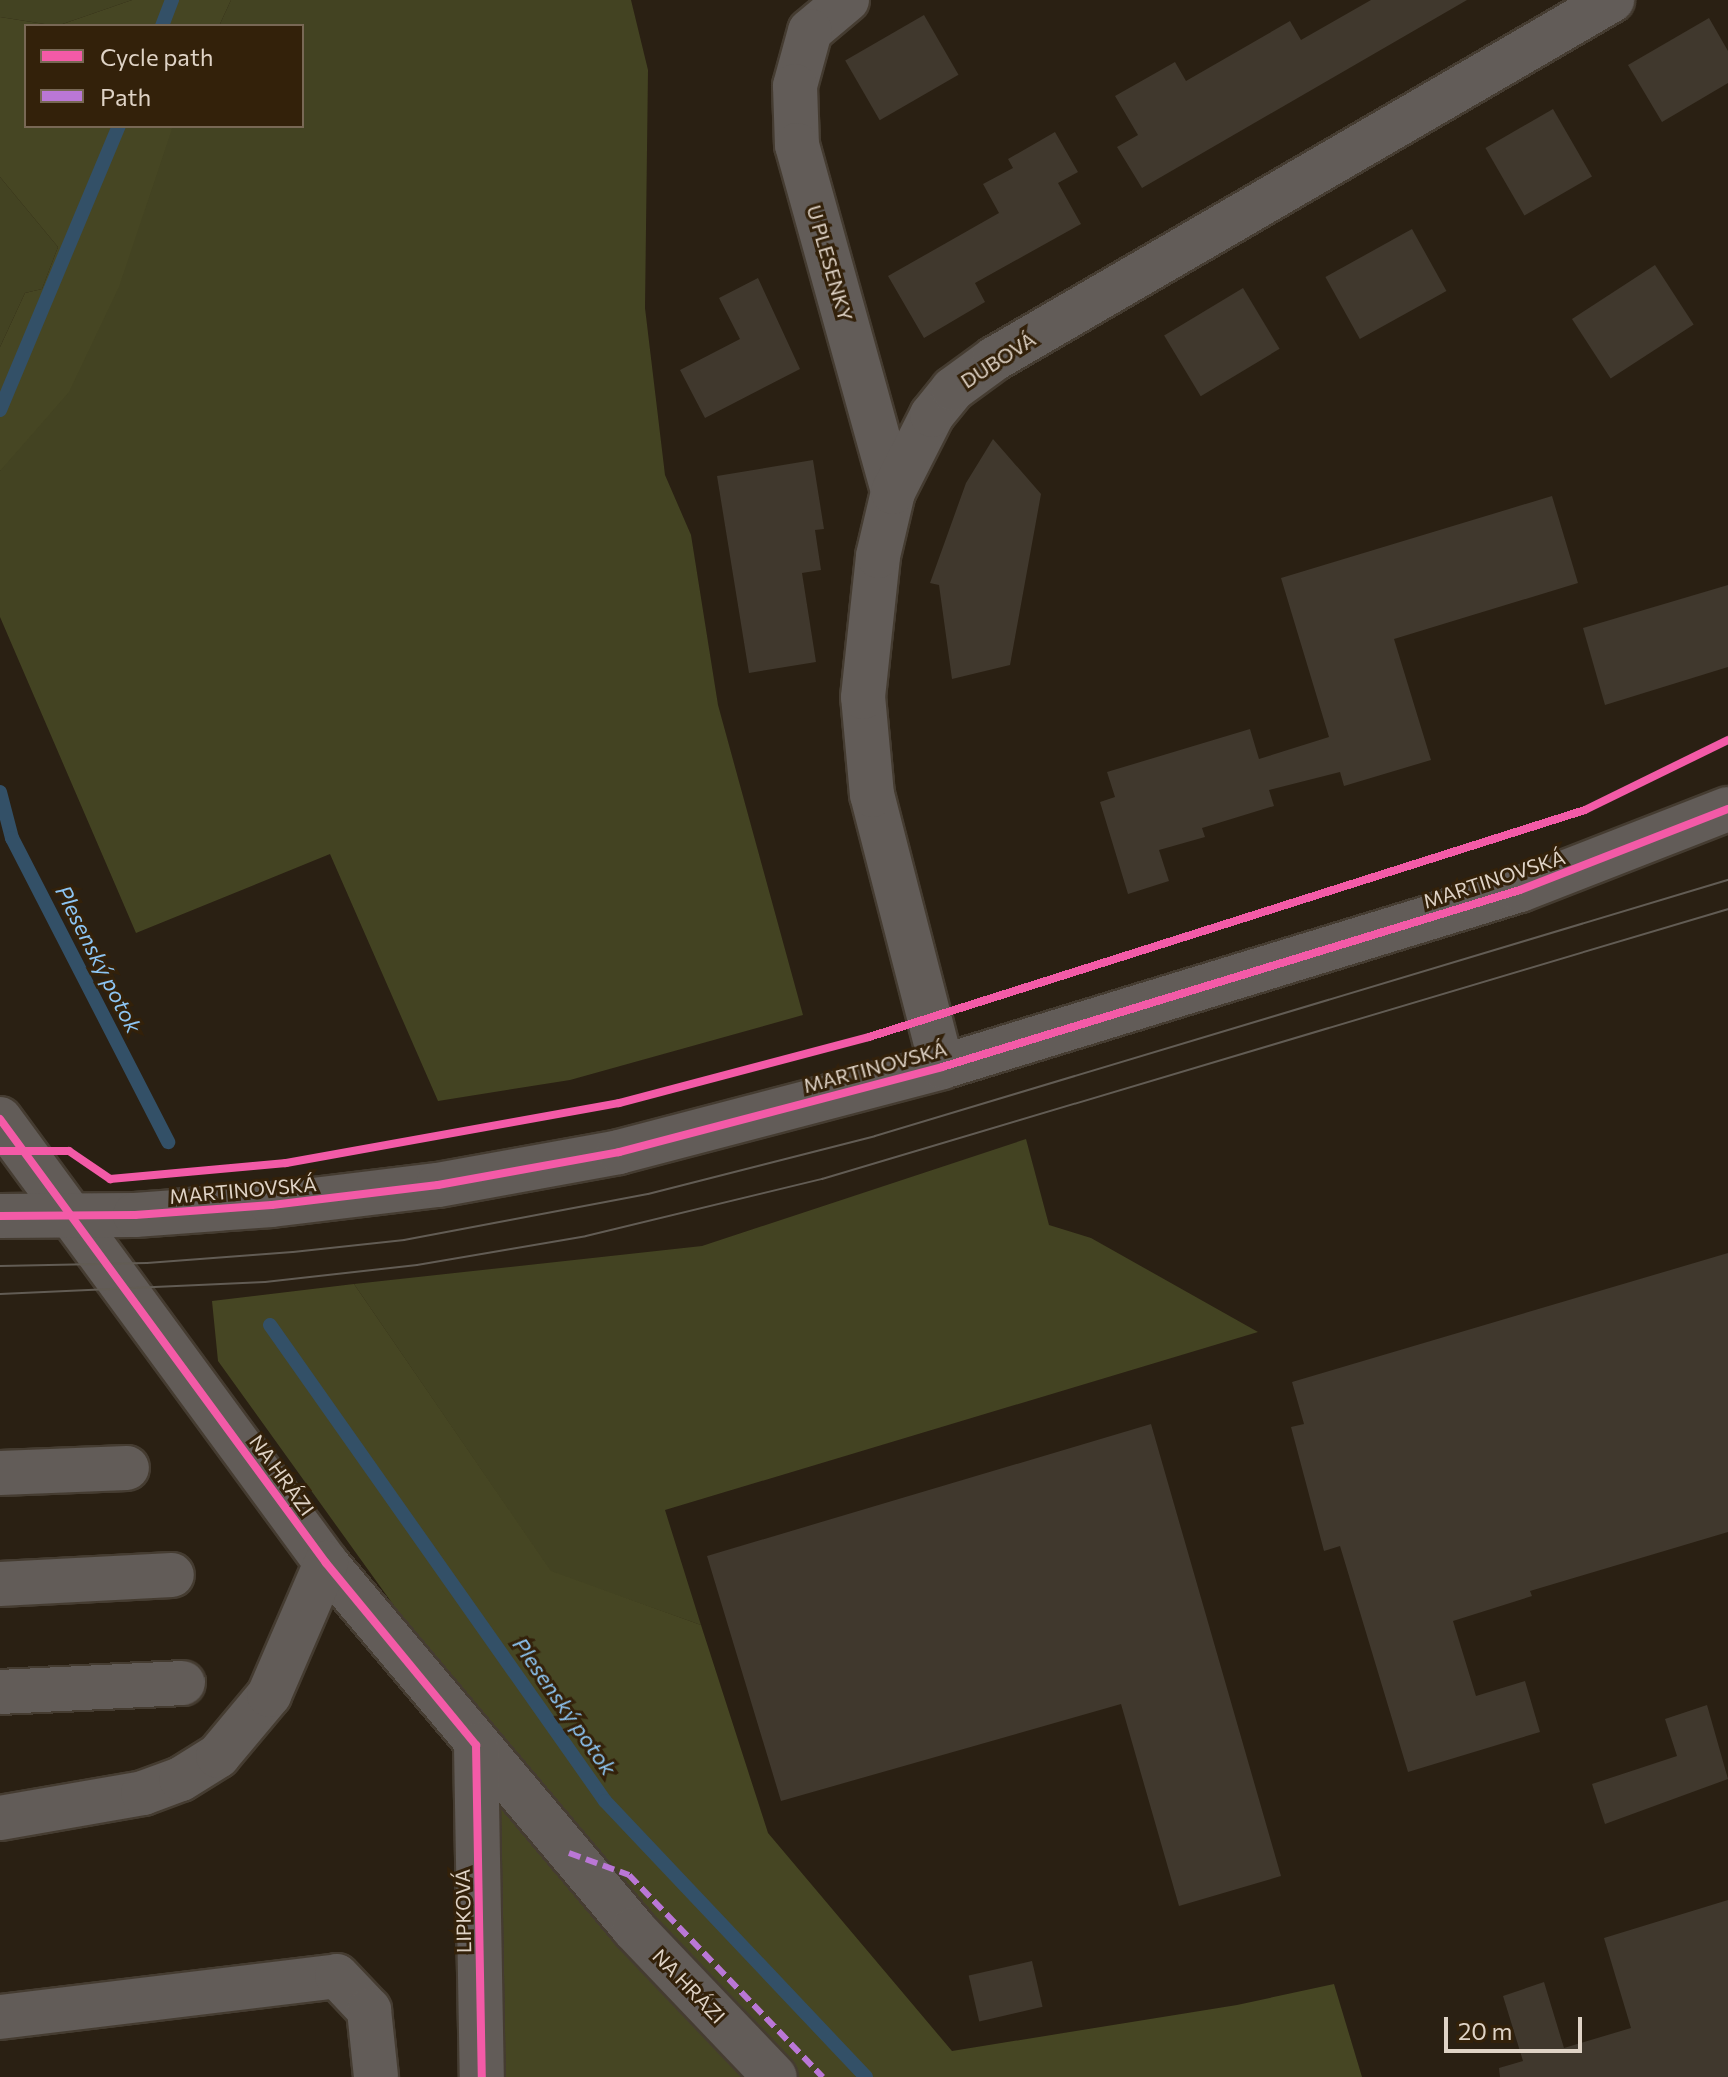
<!DOCTYPE html>
<meta charset="utf-8">
<style>
body{margin:0}
#map{position:relative;width:1728px;height:2077px;overflow:hidden;background:#2a2013;font-family:Commissioner,sans-serif}
div>[style]{position:absolute}
.green>*{inset:0;background:#434322}
.forest>*{inset:0;background:#464623}
.stream>*{height:14px;margin:-7px;padding:0 7px;transform-origin:7px;border-radius:7px;background:#335067}
.building>*{inset:0;background:#40382d;transform-origin:0 0}
.roads{filter:drop-shadow(2px 0 #453c31) drop-shadow(-2px 0 #453c31) drop-shadow(0 2px #453c31) drop-shadow(0 -2px #453c31)}
.minor>*{height:44px;margin:-22px;padding:0 22px;transform-origin:22px;border-radius:22px;background:#625c58}
.tram>*{height:2px;margin:-1px;padding:0 1px;transform-origin:1px;border-radius:1px;background:#625c54}
.quiet>*{height:6px;margin-top:-3px;transform-origin:0;background:repeating-linear-gradient(90deg,#ba77d6 0 12px,transparent 0 18px)}
.cycleway>*{height:8px;margin:-4px;padding:0 4px;transform-origin:4px;border-radius:4px;background:#f35aa7}
span{translate:-50% -50%;white-space:nowrap;text-align:center;line-height:1.15;-webkit-text-stroke:6px #33210a;paint-order:stroke}
.street-label{font-size:20px;color:#dfd3c6}
.water-label{font-size:22px;color:#8dc5f3;font-style:italic}
.legend{position:absolute;left:24px;top:24px;width:280px;height:104px;box-sizing:border-box;background:#33210a;border:2px solid #786855;margin:0;padding:10px 14px;list-style:none;font-size:24px;color:#dfd3c6}
.legend li{display:flex;align-items:center;gap:16px;height:40px}
.legend b{width:40px;border:2px solid #786855}
.scale{position:absolute;left:1444px;top:2017px;width:138px;height:36px;box-sizing:border-box;border:4px solid #dfd3c6;border-top:0;padding-left:10px;font-size:24px;line-height:28px;white-space:nowrap;color:#dfd3c6;-webkit-text-stroke:6px #33210a;paint-order:stroke}
</style>
<div id="map">
<div class="green">
<i style="clip-path:polygon(0 0,132px 0,57px 26px,0 17px)"></i>
<i style="clip-path:polygon(231px 0,631px 0,648px 70px,645px 308px,665px 475px,691px 535px,718px 705px,803px 1015px,570px 1080px,438px 1101px,330px 854px,136px 933px,0 617px,0 471px,173px 126px,302px 126px,302px 26px,219px 26px)"></i>
<i style="clip-path:polygon(0 177px,58px 247px,42px 289px,25px 293px,0 347px)"></i>
<i style="clip-path:polygon(1026px 1139px,1049px 1225px,1091px 1238px,1258px 1332px,665px 1510px,701px 1625px,551px 1572px,354px 1284px,702px 1246px)"></i>
</div>
<div class="forest">
<i style="clip-path:polygon(132px 0,231px 0,219px 26px,26px 26px,26px 126px,173px 126px,119px 287px,69px 392px,0 471px,0 347px,25px 293px,42px 289px,58px 247px,0 177px,0 17px,57px 26px)"></i>
<i style="clip-path:polygon(354px 1284px,551px 1571px,701px 1625px,768px 1833px,952px 2051px,1237px 2005px,1334px 1984px,1362px 2077px,469px 2077px,497px 1749px,218px 1361px,212px 1301px)"></i>
</div>
<div class="stream">
<i style="left:162px;top:26px;width:28px;rotate:-69deg"></i>
<i style="left:0;top:410px;width:308px;rotate:-67.3deg"></i>
<i style="left:0;top:792px;width:48px;rotate:75.4deg"></i>
<i style="left:12px;top:838px;width:342px;rotate:62.8deg"></i>
<i style="left:270px;top:1325px;width:582px;rotate:54.86deg"></i>
<i style="left:605px;top:1801px;width:380px;rotate:46.6deg"></i>
</div>
<div class="building">
<i style="clip-path:polygon(1371px 0,1467px 0,1142px 188px,1117px 147px,1138px 135px,1115px 96px,1175px 62px,1186px 81px,1290px 21px,1301px 40px)"></i>
<i style="left:924px;top:15px;width:69px;height:91px;rotate:60deg"></i>
<i style="clip-path:polygon(1709px 18px,1728px 51px,1728px 83px,1662px 122px,1628px 65px)"></i>
<i style="left:1553px;top:109px;width:78px;height:78px;rotate:60deg"></i>
<i style="clip-path:polygon(1055px 132px,1078px 172px,1058px 183px,1081px 224px,975px 283px,985px 302px,924px 338px,888px 276px,999px 213px,983px 184px,1013px 168px,1008px 159px)"></i>
<i style="left:1412px;top:229px;width:71px;height:99px;rotate:61deg"></i>
<i style="left:1655px;top:265px;width:71px;height:99px;rotate:57deg"></i>
<i style="clip-path:polygon(758px 278px,800px 369px,705px 418px,680px 370px,740px 339px,719px 298px)"></i>
<i style="left:1243px;top:288px;width:71px;height:92px;rotate:59deg"></i>
<i style="clip-path:polygon(993px 439px,1041px 494px,1010px 665px,952px 679px,939px 585px,930px 583px,966px 483px)"></i>
<i style="clip-path:polygon(813px 460px,824px 529px,815px 530px,821px 570px,802px 573px,816px 662px,749px 673px,717px 476px)"></i>
<i style="clip-path:polygon(1552px 496px,1578px 583px,1394px 639px,1431px 760px,1344px 786px,1340px 772px,1269px 790px,1274px 806px,1202px 828px,1205px 837px,1159px 850px,1169px 881px,1128px 894px,1100px 802px,1115px 797px,1107px 772px,1250px 729px,1259px 759px,1329px 737px,1281px 578px)"></i>
<i style="clip-path:polygon(1728px 585px,1728px 667px,1605px 705px,1583px 628px)"></i>
<i style="clip-path:polygon(1728px 1253px,1728px 1532px,1530px 1591px,1532px 1596px,1453px 1621px,1476px 1696px,1525px 1681px,1540px 1732px,1408px 1772px,1340px 1546px,1324px 1551px,1291px 1427px,1304px 1424px,1292px 1382px)"></i>
<i style="clip-path:polygon(1151px 1424px,1281px 1876px,1179px 1906px,1121px 1704px,781px 1801px,707px 1556px)"></i>
<i style="clip-path:polygon(1707px 1705px,1728px 1779px,1605px 1824px,1592px 1784px,1677px 1756px,1665px 1719px)"></i>
<i style="clip-path:polygon(1728px 1900px,1728px 2077px,1500px 2077px,1499px 2068px,1523px 2061px,1503px 1996px,1544px 1982px,1564px 2048px,1631px 2028px,1604px 1938px)"></i>
<i style="left:1032px;top:1961px;width:47px;height:65px;rotate:77deg"></i>
</div>
<div class="roads">
<div class="minor">
<i style="left:847px;top:0;width:48px;rotate:140deg"></i>
<i style="left:810px;top:31px;width:57px;rotate:105.3deg"></i>
<i style="left:795px;top:86px;width:59px;rotate:88.1deg"></i>
<i style="left:797px;top:145px;width:360px;rotate:74.5deg"></i>
<i style="left:942px;top:1067px;width:281px;rotate:-104.4deg"></i>
<i style="left:872px;top:795px;width:98px;rotate:-95.2deg"></i>
<i style="left:863px;top:697px;width:142px;rotate:-83.9deg"></i>
<i style="left:878px;top:556px;width:66px;rotate:-76.8deg"></i>
<i style="left:893px;top:492px;width:86px;rotate:-63.1deg"></i>
<i style="left:932px;top:415px;width:33px;rotate:-51deg"></i>
<i style="left:953px;top:389px;width:51px;rotate:-36.2deg"></i>
<i style="left:994px;top:359px;width:715px;rotate:-30.15deg"></i>
<i style="left:0;top:1119px;width:551px;rotate:53.71deg"></i>
<i style="left:326px;top:1563px;width:478px;rotate:49.9deg"></i>
<i style="left:634px;top:1929px;width:204px;rotate:46.4deg"></i>
<i style="left:0;top:1216px;width:135px;rotate:-0.4deg"></i>
<i style="left:135px;top:1215px;width:137px;rotate:-4.2deg"></i>
<i style="left:272px;top:1205px;width:167px;rotate:-6.9deg"></i>
<i style="left:438px;top:1185px;width:184px;rotate:-10.3deg"></i>
<i style="left:619px;top:1152px;width:334px;rotate:-14.7deg"></i>
<i style="left:942px;top:1067px;width:604px;rotate:-17.03deg"></i>
<i style="left:1520px;top:890px;width:223px;rotate:-21.3deg"></i>
<i style="left:0;top:1473px;width:127px;rotate:-2.3deg"></i>
<i style="left:0;top:1584px;width:172px;rotate:-3deg"></i>
<i style="left:0;top:1692px;width:183px;rotate:-2.8deg"></i>
<i style="left:476px;top:1745px;width:332px;rotate:89deg"></i>
<i style="left:0;top:1818px;width:145px;rotate:-9.9deg"></i>
<i style="left:143px;top:1793px;width:40px;rotate:-20.2deg"></i>
<i style="left:181px;top:1779px;width:44px;rotate:-31.9deg"></i>
<i style="left:218px;top:1756px;width:80px;rotate:-50.1deg"></i>
<i style="left:269px;top:1695px;width:144px;rotate:-66.6deg"></i>
<i style="left:0;top:2017px;width:339px;rotate:-6.9deg"></i>
<i style="left:337px;top:1976px;width:47px;rotate:46.7deg"></i>
<i style="left:369px;top:2010px;width:67px;rotate:84deg"></i>
</div>
</div>
<div class="tram">
<i style="left:0;top:1266px;width:147px;rotate:-1.2deg"></i>
<i style="left:147px;top:1263px;width:146px;rotate:-4.3deg"></i>
<i style="left:293px;top:1252px;width:112px;rotate:-6.2deg"></i>
<i style="left:404px;top:1240px;width:248px;rotate:-10.7deg"></i>
<i style="left:648px;top:1194px;width:234px;rotate:-14.3deg"></i>
<i style="left:875px;top:1136px;width:891px;rotate:-16.71deg"></i>
<i style="left:0;top:1294px;width:265px;rotate:-2.6deg"></i>
<i style="left:265px;top:1282px;width:153px;rotate:-6.4deg"></i>
<i style="left:417px;top:1265px;width:171px;rotate:-9.7deg"></i>
<i style="left:586px;top:1236px;width:243px;rotate:-13.6deg"></i>
<i style="left:822px;top:1179px;width:945px;rotate:-16.59deg"></i>
</div>
<div class="quiet">
<i style="left:569px;top:1853px;width:64px;rotate:20.1deg"></i>
<i style="left:629px;top:1875px;width:280px;rotate:46.2deg"></i>
</div>
<div class="cycleway">
<i style="left:0;top:1119px;width:551px;rotate:53.71deg"></i>
<i style="left:326px;top:1563px;width:236px;rotate:50.5deg"></i>
<i style="left:476px;top:1745px;width:332px;rotate:89deg"></i>
<i style="left:0;top:1151px;width:69px"></i>
<i style="left:69px;top:1151px;width:50px;rotate:34.3deg"></i>
<i style="left:110px;top:1179px;width:177px;rotate:-5.2deg"></i>
<i style="left:286px;top:1163px;width:338px;rotate:-10.2deg"></i>
<i style="left:619px;top:1103px;width:259px;rotate:-14.8deg"></i>
<i style="left:869px;top:1037px;width:751px;rotate:-17.59deg"></i>
<i style="left:1585px;top:810px;width:159px;rotate:-26.1deg"></i>
<i style="left:0;top:1216px;width:135px;rotate:-0.4deg"></i>
<i style="left:135px;top:1215px;width:137px;rotate:-4.2deg"></i>
<i style="left:272px;top:1205px;width:167px;rotate:-6.9deg"></i>
<i style="left:438px;top:1185px;width:184px;rotate:-10.3deg"></i>
<i style="left:619px;top:1152px;width:334px;rotate:-14.7deg"></i>
<i style="left:942px;top:1067px;width:604px;rotate:-17.03deg"></i>
<i style="left:1520px;top:890px;width:223px;rotate:-21.3deg"></i>
</div>
<div class="street-label">
<span style="left:830px;top:263px;rotate:74deg">U PLESENKY</span>
<span style="left:998px;top:360px;rotate:-33deg">DUBOVÁ</span>
<span style="left:1494px;top:879px;rotate:-18deg">MARTINOVSKÁ</span>
<span style="left:875px;top:1067px;rotate:-15deg">MARTINOVSKÁ</span>
<span style="left:243px;top:1190px;rotate:-5deg">MARTINOVSKÁ</span>
<span style="left:282px;top:1475px;rotate:54deg">NA HRÁZI</span>
<span style="left:463px;top:1911px;rotate:-91deg">LIPKOVÁ</span>
<span style="left:689px;top:1986px;rotate:46deg">NA HRÁZI</span>
</div>
<div class="water-label">
<span style="left:99px;top:959px;rotate:63deg">Plesenský potok</span>
<span style="left:565px;top:1706px;rotate:55deg">Plesenský potok</span>
</div>
<ul class="legend">
<li><b style="height:10px;background:#f35aa7"></b>Cycle path</li>
<li><b style="height:10px;background:#ba77d6"></b>Path</li>
</ul>
<div class="scale">20 m</div>
</div>
